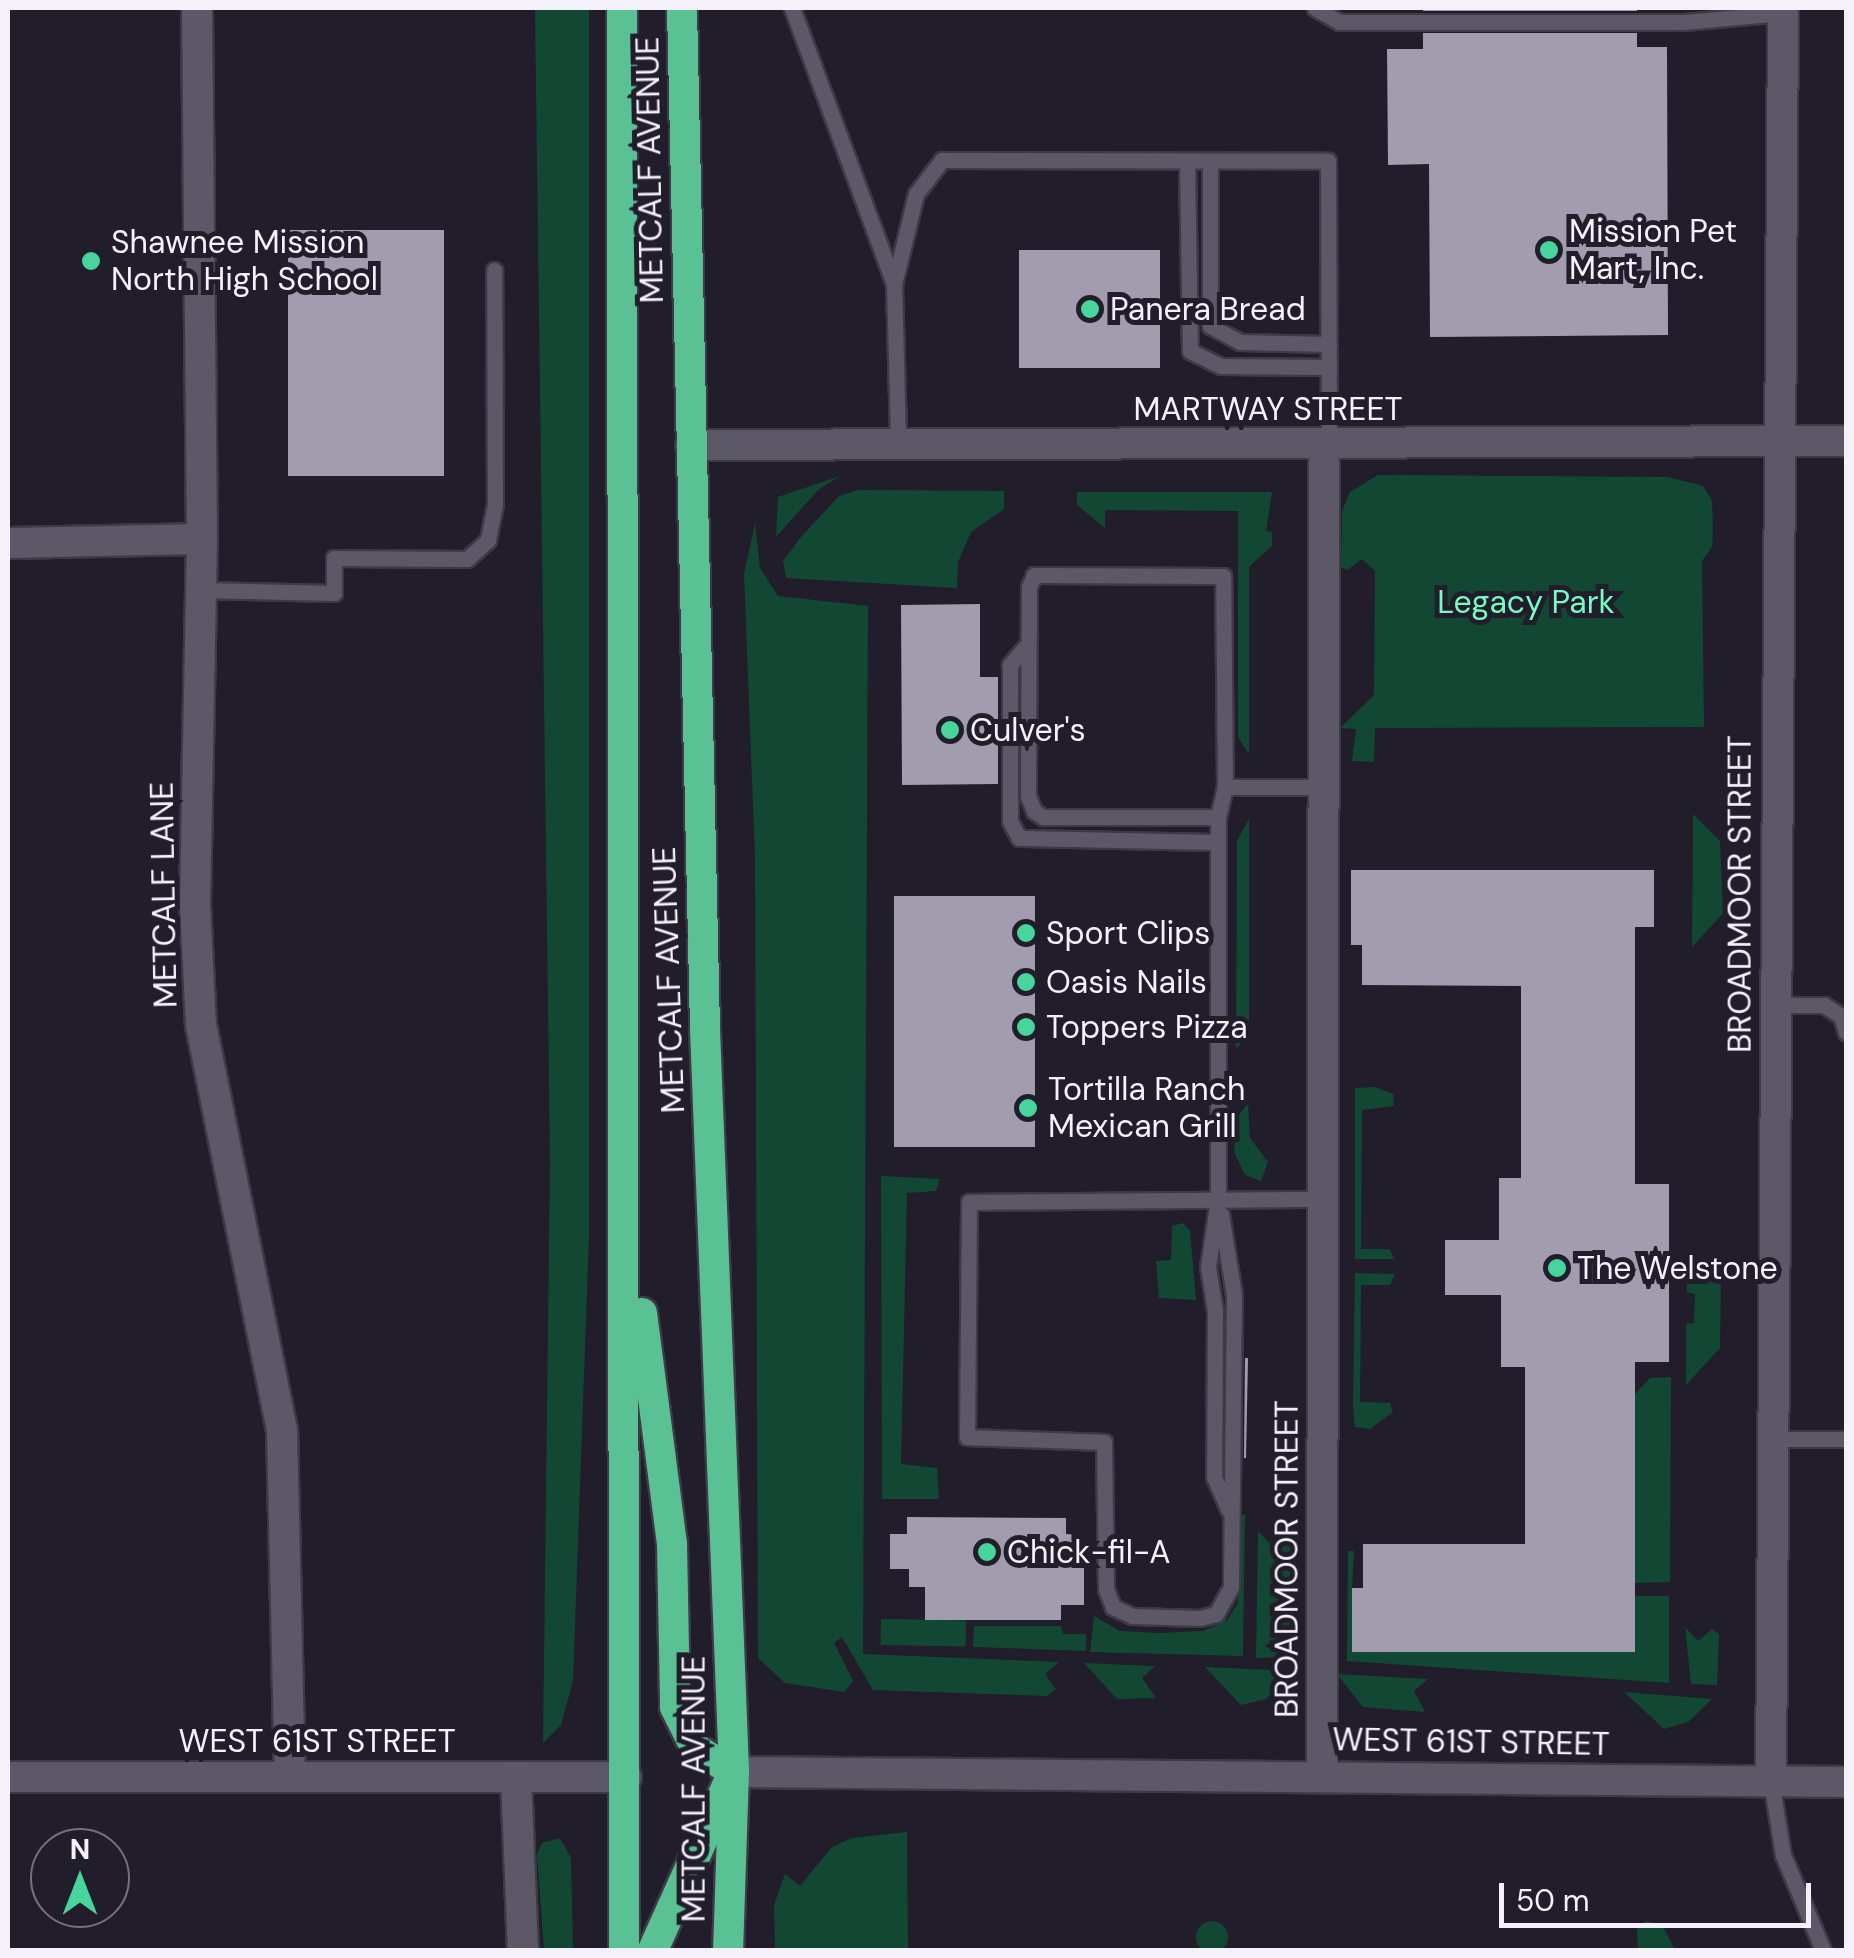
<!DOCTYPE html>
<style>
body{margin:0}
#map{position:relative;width:1854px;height:1958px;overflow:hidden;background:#211d2a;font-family:"DM Sans",sans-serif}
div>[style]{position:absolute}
.green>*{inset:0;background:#124833;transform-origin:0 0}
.round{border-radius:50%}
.building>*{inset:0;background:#a29dae;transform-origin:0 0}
.roads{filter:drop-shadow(2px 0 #3e3a45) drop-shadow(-2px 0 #3e3a45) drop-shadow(0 2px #3e3a45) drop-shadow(0 -2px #3e3a45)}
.lane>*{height:15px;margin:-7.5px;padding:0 7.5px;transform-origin:7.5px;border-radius:7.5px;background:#5d5868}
.street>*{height:30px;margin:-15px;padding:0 15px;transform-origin:15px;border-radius:15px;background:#5d5868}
.secondary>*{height:30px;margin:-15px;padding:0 15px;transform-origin:15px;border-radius:15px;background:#5d5868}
.highway>*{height:30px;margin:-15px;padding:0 15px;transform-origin:15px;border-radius:15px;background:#5ac195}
.dots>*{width:28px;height:28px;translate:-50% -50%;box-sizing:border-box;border:5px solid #211d2a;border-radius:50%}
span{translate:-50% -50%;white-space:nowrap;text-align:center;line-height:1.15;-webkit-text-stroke:10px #211d2a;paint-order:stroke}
.street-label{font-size:32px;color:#f4f1fa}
.poi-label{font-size:32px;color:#f4f1fa}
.left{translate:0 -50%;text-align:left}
.park-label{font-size:32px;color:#76fcc3}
.frame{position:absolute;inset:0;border:10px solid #f4f1fa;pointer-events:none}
.north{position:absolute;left:30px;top:1828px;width:100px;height:100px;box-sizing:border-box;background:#211d2a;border:2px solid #75727d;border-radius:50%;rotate:0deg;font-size:28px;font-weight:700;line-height:40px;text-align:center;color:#f4f1fa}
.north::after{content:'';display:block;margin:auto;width:35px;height:45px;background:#48d49d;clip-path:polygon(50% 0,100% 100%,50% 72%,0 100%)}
.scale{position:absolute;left:1499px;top:1883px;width:312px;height:45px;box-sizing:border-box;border:5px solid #f4f1fa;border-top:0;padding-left:12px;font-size:30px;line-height:35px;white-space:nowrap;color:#f4f1fa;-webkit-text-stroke:8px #211d2a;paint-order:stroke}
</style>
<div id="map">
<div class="green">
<i style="clip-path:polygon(535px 8px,589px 8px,589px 1235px,573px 1681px,561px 1725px,543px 1743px,550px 1161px)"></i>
<i style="clip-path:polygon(1378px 475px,1668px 477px,1703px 486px,1712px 501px,1713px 529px,1712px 547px,1702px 561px,1704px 727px,1375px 728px,1374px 762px,1352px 761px,1356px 729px,1340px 728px,1374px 695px,1375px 571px,1362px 559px,1347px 570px,1341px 567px,1342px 511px,1350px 492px)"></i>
<i style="clip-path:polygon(840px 476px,818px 490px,776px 537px,778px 497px)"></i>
<i style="clip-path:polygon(859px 490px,1004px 491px,1004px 509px,971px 532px,958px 562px,957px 588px,786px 578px,783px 561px,801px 537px,839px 496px)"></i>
<i style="clip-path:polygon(1077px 492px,1272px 492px,1266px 531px,1272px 532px,1272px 546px,1249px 567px,1249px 754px,1238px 737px,1238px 511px,1105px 510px,1105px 528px,1077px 505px)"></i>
<i style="clip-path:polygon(755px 524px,760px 568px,778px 596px,868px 606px,863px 1654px,1059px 1662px,1045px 1674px,1056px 1689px,1047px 1696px,873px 1690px,842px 1637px,834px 1643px,853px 1681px,844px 1692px,785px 1683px,758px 1658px,755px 857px,744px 573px)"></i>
<i style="clip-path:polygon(1693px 814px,1720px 841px,1723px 913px,1692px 947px)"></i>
<i style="clip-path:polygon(1249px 819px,1249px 1035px,1236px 1049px,1237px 841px)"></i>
<i style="clip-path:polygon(1375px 1087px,1393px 1094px,1394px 1106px,1362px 1110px,1361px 1249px,1389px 1249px,1395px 1259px,1355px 1259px,1355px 1088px)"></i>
<i style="clip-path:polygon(1248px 1103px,1250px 1138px,1268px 1162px,1261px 1181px,1245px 1175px,1234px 1152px,1238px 1116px)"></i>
<i style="clip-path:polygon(881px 1176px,940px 1179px,936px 1191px,907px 1193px,901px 1464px,937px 1468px,939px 1499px,882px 1499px)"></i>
<i style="clip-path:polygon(1183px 1223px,1190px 1231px,1196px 1300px,1159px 1298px,1156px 1261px,1171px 1260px,1172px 1226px)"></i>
<i style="clip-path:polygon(1687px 1265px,1700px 1279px,1715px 1266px,1721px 1271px,1720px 1348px,1686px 1385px,1686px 1324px,1694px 1323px,1695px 1294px,1687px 1292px)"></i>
<i style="clip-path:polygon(1355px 1273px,1395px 1274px,1390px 1285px,1361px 1285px,1360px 1402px,1390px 1403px,1393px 1412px,1370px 1429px,1355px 1427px,1353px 1406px)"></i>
<i style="clip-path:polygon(1671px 1377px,1670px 1582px,1635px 1583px,1635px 1394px,1650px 1378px)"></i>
<i style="clip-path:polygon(1245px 1515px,1243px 1656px,1090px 1652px,1094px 1616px,1120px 1631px,1157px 1633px,1203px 1631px,1227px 1620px,1238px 1603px,1239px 1516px)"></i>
<i style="clip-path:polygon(1258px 1531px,1270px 1544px,1283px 1533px,1291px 1538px,1290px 1657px,1256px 1658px)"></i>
<i style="clip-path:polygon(1348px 1551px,1354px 1551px,1352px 1589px,1635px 1652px,1635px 1596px,1669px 1596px,1669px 1683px,1347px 1661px)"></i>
<i style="left:881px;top:1619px;width:85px;height:26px;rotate:1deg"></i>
<i style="clip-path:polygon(974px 1626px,1061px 1626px,1063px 1634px,1086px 1634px,1086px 1651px,973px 1647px)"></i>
<i style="clip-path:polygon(1685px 1627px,1698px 1641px,1712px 1629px,1719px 1634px,1717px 1685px,1691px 1684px)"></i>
<i style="clip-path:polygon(1084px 1663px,1155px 1666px,1142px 1678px,1156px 1698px,1117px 1699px)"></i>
<i style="clip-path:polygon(1205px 1667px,1272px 1670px,1289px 1672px,1266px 1699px,1241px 1705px)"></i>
<i style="clip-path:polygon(1337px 1674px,1428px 1679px,1414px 1691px,1425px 1712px,1363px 1707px)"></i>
<i style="clip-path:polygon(1624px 1692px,1712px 1699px,1688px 1722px,1664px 1729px)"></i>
<i style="clip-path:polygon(907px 1832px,908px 1950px,775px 1950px,774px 1905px,785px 1874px,800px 1886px,832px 1847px,852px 1838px)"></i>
<i style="clip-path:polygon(560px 1838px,571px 1858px,573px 1950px,544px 1950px,537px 1854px,542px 1843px)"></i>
<i class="round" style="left:1196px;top:1921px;width:32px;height:32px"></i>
<i style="clip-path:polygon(1646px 1921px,1662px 1925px,1675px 1950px,1638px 1950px,1637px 1928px)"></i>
</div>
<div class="building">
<i style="left:1423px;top:8px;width:214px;height:3px"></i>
<i style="clip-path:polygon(1423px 33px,1637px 33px,1637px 47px,1667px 47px,1668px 335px,1430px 337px,1429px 164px,1388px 165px,1387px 49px,1423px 49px)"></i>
<i style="left:288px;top:230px;width:156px;height:246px"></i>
<i style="left:1019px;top:250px;width:141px;height:118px"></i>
<i style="clip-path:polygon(980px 604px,980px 677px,998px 677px,998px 784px,902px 785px,901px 605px)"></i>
<i style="clip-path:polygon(1351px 870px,1654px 870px,1654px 927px,1635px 927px,1635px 1184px,1669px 1184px,1669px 1362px,1635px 1362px,1635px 1652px,1352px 1652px,1352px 1588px,1363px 1588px,1363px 1544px,1525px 1544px,1525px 1367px,1501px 1367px,1501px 1295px,1445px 1295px,1445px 1240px,1499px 1240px,1499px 1178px,1521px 1178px,1521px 986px,1362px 985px,1362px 945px,1351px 945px)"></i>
<i style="left:894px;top:896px;width:141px;height:251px"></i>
<i style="clip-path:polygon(1245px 1358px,1248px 1358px,1246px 1458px,1244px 1458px)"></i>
<i style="clip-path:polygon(907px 1517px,1066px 1518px,1066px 1534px,1084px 1535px,1084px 1605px,1061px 1605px,1061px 1620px,925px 1620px,925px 1587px,909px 1587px,909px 1569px,890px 1569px,890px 1534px,907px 1534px)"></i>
</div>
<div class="roads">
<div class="lane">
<i style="left:792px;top:8px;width:294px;rotate:69.7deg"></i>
<i style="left:894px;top:284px;width:158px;rotate:88.5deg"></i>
<i style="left:1315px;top:8px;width:28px;rotate:30deg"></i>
<i style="left:1339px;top:22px;width:345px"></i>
<i style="left:1684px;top:22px;width:98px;rotate:-5.2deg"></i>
<i style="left:1187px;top:161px;width:190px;rotate:89.1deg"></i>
<i style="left:1190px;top:351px;width:34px;rotate:26deg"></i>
<i style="left:1221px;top:366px;width:108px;rotate:0.5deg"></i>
<i style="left:1210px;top:161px;width:165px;rotate:90deg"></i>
<i style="left:1210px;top:326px;width:34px;rotate:28deg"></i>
<i style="left:1240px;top:342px;width:89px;rotate:1.3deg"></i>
<i style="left:894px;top:284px;width:93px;rotate:-76.3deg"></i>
<i style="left:916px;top:194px;width:43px;rotate:-52.6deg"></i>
<i style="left:942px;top:160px;width:386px;rotate:0.1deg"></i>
<i style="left:1328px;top:161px;width:283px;rotate:89.8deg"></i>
<i style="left:201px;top:590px;width:133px;rotate:1.3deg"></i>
<i style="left:334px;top:593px;width:35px;rotate:-90deg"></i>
<i style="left:334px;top:558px;width:133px;rotate:0.4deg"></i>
<i style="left:467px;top:559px;width:28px;rotate:-42deg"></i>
<i style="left:488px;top:540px;width:37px;rotate:-79deg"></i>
<i style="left:495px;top:504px;width:234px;rotate:-90.2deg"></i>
<i style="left:1028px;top:644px;width:28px;rotate:131deg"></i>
<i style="left:1010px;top:665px;width:156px;rotate:90deg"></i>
<i style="left:1010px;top:821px;width:19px;rotate:62deg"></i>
<i style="left:1019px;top:838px;width:199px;rotate:1.2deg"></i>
<i style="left:1225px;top:787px;width:98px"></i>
<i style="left:1218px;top:817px;width:31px;rotate:-77deg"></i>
<i style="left:1225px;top:787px;width:211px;rotate:-90.5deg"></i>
<i style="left:1223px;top:576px;width:189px;rotate:-179.7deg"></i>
<i style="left:1034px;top:575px;width:13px;rotate:113deg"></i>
<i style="left:1029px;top:587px;width:209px;rotate:90.3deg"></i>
<i style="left:1028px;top:796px;width:16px;rotate:68deg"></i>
<i style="left:1034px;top:811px;width:11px;rotate:34deg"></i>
<i style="left:1043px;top:817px;width:175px"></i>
<i style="left:1218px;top:817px;width:382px;rotate:90deg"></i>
<i style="left:1218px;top:1199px;width:69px;rotate:98.4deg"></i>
<i style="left:1208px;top:1267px;width:45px;rotate:81deg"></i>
<i style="left:1215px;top:1311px;width:166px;rotate:90.3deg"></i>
<i style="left:1214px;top:1477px;width:36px;rotate:66deg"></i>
<i style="left:1775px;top:1005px;width:49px"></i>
<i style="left:1824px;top:1005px;width:20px;rotate:33deg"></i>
<i style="left:1841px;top:1016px;width:17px;rotate:73deg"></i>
<i style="left:1221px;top:1214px;width:82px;rotate:80.9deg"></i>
<i style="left:1234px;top:1295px;width:292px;rotate:90.6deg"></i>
<i style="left:1231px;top:1587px;width:31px;rotate:119deg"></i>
<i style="left:1216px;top:1614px;width:16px;rotate:166deg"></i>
<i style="left:1200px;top:1618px;width:68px;rotate:-178.3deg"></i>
<i style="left:1132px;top:1616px;width:21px;rotate:-155deg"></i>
<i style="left:1113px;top:1607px;width:19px;rotate:-111deg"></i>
<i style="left:1106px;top:1589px;width:147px;rotate:-90.8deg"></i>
<i style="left:1104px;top:1442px;width:137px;rotate:-177.9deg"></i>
<i style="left:967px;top:1437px;width:235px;rotate:-89.5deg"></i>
<i style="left:969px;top:1202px;width:353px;rotate:-0.5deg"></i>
<i style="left:1772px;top:1439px;width:74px"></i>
<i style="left:1771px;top:1781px;width:75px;rotate:80.8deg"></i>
<i style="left:1783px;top:1855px;width:103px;rotate:67.2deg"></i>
</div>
<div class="street">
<i style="left:8px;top:543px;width:194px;rotate:-1.2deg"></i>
<i style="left:734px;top:1772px;width:1112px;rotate:0.52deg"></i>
<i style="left:1322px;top:1774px;width:1330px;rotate:-89.91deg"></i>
<i style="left:8px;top:1777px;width:618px"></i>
<i style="left:516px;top:1777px;width:173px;rotate:87.7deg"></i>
<i style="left:1771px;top:1781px;width:1773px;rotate:-89.61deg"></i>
</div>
<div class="secondary">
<i style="left:197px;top:8px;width:531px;rotate:89.46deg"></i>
<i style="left:202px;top:539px;width:365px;rotate:91.1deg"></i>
<i style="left:195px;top:904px;width:121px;rotate:87.2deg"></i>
<i style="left:201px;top:1025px;width:413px;rotate:78.7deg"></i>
<i style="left:282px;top:1430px;width:343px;rotate:88.7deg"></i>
<i style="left:691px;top:445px;width:1155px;rotate:-0.2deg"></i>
</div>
<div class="highway">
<i style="left:622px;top:8px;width:1942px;rotate:89.94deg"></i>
<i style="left:682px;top:8px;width:1021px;rotate:88.71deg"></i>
<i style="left:705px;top:1029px;width:744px;rotate:87.76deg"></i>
<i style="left:734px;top:1772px;width:178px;rotate:91.9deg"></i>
<i style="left:642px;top:1313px;width:233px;rotate:82.6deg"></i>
<i style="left:672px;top:1544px;width:163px;rotate:88.9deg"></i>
<i style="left:675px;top:1707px;width:47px;rotate:63.4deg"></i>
<i style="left:696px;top:1749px;width:44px;rotate:31.2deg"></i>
<i style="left:653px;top:1950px;width:183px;rotate:-65.8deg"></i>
</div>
</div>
<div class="dots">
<i style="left:1549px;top:250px;background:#48d49d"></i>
<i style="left:91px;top:261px;background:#48d49d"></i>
<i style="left:1090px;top:309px;background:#48d49d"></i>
<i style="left:950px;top:730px;background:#48d49d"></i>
<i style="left:1026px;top:933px;background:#48d49d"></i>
<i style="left:1026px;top:982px;background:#48d49d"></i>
<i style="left:1026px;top:1027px;background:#48d49d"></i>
<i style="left:1028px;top:1108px;background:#48d49d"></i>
<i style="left:1557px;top:1268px;background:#48d49d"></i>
<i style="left:987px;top:1552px;background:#48d49d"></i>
</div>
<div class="street-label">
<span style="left:650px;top:170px;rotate:-91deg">METCALF AVENUE</span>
<span style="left:1268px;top:409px">MARTWAY STREET</span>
<span style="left:1740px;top:894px;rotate:-90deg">BROADMOOR STREET</span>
<span style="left:164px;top:895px;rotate:-91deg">METCALF LANE</span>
<span style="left:669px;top:980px;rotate:-92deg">METCALF AVENUE</span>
<span style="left:1287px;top:1559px;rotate:-90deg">BROADMOOR STREET</span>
<span style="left:317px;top:1741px">WEST 61ST STREET</span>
<span style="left:1471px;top:1742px;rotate:1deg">WEST 61ST STREET</span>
<span style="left:694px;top:1789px;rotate:-90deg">METCALF AVENUE</span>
</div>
<div class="poi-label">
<span class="left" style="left:1569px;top:250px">Mission Pet<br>Mart, Inc.</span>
<span class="left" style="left:111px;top:261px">Shawnee Mission<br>North High School</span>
<span class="left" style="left:1110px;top:309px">Panera Bread</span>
<span class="left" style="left:970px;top:730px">Culver's</span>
<span class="left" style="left:1046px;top:933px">Sport Clips</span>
<span class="left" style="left:1046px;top:982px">Oasis Nails</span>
<span class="left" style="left:1046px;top:1027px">Toppers Pizza</span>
<span class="left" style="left:1048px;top:1108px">Tortilla Ranch<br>Mexican Grill</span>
<span class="left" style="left:1577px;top:1268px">The Welstone</span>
<span class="left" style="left:1007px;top:1552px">Chick-fil-A</span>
</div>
<div class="park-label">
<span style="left:1526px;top:602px">Legacy Park</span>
</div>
<div class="frame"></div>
<div class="north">N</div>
<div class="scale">50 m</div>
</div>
